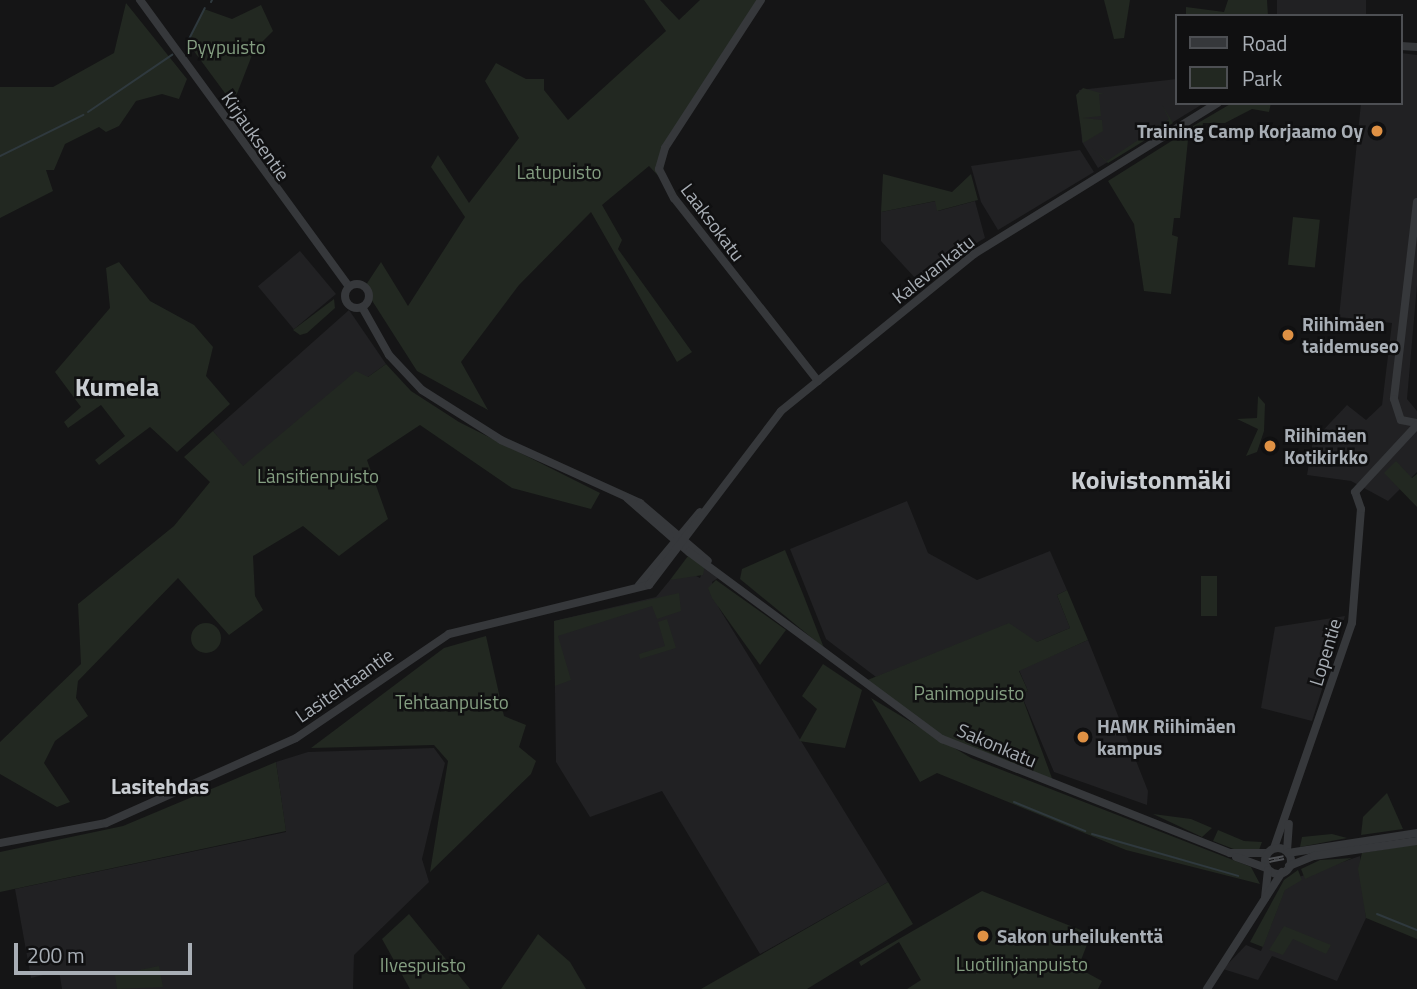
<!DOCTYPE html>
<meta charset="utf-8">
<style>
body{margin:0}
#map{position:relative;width:1417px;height:989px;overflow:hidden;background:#151516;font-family:"Titillium Web",sans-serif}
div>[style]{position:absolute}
.built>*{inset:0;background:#212123;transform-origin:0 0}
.green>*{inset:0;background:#222821;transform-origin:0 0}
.round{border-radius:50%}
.stream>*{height:2px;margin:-1px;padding:0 1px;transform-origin:1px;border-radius:1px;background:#2f393e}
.tertiary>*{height:8px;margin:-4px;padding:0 4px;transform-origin:4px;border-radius:4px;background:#36383b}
.tertiary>.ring{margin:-4px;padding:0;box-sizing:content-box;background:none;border:8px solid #36383b;border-radius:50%}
.rail>*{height:4.5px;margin-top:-2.25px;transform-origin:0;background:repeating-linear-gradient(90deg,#101011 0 5px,#4e5054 0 10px);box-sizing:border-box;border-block:2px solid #4e5054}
.dots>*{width:19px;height:19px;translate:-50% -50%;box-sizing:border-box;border:4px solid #101011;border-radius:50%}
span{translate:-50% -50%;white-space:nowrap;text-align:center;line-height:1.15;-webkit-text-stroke:5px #101011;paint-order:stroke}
.park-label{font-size:19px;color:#849e81}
.poi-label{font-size:19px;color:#a8aeb5;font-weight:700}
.right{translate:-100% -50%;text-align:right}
.left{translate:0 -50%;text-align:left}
.street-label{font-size:19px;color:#a8aeb5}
.neighbourhood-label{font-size:21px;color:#c9cdd2;font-weight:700}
.district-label{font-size:26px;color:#c9cdd2;font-weight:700}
.legend{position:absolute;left:1175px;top:14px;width:228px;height:91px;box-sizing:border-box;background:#101011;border:2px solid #4d4f53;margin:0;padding:9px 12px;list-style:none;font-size:21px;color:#a8aeb5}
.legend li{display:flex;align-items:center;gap:14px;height:35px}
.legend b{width:35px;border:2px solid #4d4f53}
.scale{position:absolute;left:14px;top:943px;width:178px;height:32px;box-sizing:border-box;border:4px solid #a8aeb5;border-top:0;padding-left:9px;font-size:21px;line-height:24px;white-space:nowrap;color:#a8aeb5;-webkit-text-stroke:5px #101011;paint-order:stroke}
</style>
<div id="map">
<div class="built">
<i style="left:1277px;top:0;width:89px;height:16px"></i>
<i style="clip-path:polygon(1401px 53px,1417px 55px,1417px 285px,1407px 399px,1417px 411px,1417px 472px,1388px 501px,1351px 481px,1307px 475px,1313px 441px,1347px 405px,1366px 420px,1382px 405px,1392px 323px,1339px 317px,1361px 103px,1401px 103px)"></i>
<i style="clip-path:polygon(1177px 79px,1177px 103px,1201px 105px,1098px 168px,1082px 142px,1079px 90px)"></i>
<i style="clip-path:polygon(1080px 150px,1094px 172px,998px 230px,981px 202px,971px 166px)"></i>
<i style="clip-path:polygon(936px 201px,938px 211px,975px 201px,985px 238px,916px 279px,881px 241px,881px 212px)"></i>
<i style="left:300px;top:251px;width:56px;height:55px;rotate:50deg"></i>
<i style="clip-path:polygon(349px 310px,386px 364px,242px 467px,213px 431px)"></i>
<i style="clip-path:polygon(907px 501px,928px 553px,977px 580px,1050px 551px,1067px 590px,1057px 595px,1070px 628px,1037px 642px,986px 633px,876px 677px,826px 639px,790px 549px)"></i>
<i style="clip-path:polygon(705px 565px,721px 576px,712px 582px,719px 608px,888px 882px,760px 954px,662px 791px,590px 817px,556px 762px,554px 621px,656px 597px,670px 580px,691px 573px,700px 578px)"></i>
<i style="clip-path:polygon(1345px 616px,1312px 721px,1261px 708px,1275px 627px)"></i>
<i style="clip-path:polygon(1088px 640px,1148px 791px,1147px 805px,1054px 772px,1021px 694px,1028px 691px,1019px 670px)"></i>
<i style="clip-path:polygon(434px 748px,445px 763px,422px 859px,429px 882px,354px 955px,353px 989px,62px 989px,59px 971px,31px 978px,15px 889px,286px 832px,276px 762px,308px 752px)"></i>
<i style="clip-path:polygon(1360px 856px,1366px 918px,1337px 981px,1272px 956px,1258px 980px,1223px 969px,1246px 945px,1261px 951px,1285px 889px,1296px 878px)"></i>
</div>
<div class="green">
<i style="clip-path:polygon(644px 0,660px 0,679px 20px,700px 0,761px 0,665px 148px,662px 180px,649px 166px,602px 205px,622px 240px,618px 249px,692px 352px,677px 362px,591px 212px,519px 285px,461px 362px,488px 410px,417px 371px,364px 288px,381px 262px,408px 306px,465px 217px,431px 167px,438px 155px,469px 203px,519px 138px,485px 81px,496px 63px,526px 79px,544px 79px,544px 90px,568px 120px,666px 31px)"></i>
<i style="clip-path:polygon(1104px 0,1130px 0,1124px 38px,1114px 39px)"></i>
<i style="clip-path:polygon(1228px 0,1267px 0,1268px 16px,1186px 16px,1186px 7px,1224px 12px)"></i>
<i style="clip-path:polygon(126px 3px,187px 79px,179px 99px,162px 94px,136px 101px,119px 126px,106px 132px,99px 127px,65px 144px,54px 170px,46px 170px,53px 191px,0 218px,0 87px,53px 87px,114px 53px)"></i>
<i style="clip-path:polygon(261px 5px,273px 31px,254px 50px,233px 104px,188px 43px,204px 9px,232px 19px)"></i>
<i style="clip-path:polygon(1083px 88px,1104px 94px,1099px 94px,1101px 116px,1083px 118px,1102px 120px,1103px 131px,1083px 143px,1076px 95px)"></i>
<i style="clip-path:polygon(1232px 103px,1271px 103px,1269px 112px,1252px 109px,1225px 123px,1203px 123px,1201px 137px,1193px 134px,1193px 126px)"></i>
<i style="clip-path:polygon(1162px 105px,1173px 123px,1108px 163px,1092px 148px,1107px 161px,1169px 119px)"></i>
<i style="clip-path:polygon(1189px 130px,1180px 218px,1174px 218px,1172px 235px,1178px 237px,1171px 294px,1144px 291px,1134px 224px,1108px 181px)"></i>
<i style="clip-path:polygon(883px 174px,952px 192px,971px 174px,978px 200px,937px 211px,935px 201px,881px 212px)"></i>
<i style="left:1293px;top:217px;width:27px;height:48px;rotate:6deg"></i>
<i style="clip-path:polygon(119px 262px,150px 301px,194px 325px,213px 347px,206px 376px,230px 404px,177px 452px,150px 427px,99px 465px,95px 460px,125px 436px,101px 405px,68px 428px,64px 422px,81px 407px,55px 372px,110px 308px,106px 268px)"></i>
<i style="clip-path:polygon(334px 299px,335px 308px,307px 333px,300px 335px,293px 330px)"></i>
<i style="clip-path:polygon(386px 364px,411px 391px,459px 422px,600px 493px,591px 509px,512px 488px,420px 425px,367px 460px,388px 519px,339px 556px,303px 526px,253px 556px,255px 596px,263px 610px,229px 635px,178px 578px,78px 681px,76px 698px,88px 716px,55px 741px,44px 763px,70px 802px,57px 807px,0 774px,0 742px,81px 664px,78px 604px,174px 526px,210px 482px,184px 457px,213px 431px,243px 466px,356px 371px,368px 377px)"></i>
<i style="clip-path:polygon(1258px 396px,1265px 404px,1264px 431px,1257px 452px,1246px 456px,1258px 429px,1237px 419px,1257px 418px)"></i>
<i style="clip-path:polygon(1396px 461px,1412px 478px,1417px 474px,1417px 507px,1384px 473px)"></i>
<i style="clip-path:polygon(785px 550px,803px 594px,824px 648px,740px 579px,742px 569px)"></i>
<i style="clip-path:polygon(688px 556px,705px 565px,703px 575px,670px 580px)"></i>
<i style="left:1201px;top:576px;width:16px;height:40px"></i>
<i style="clip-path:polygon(716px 580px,786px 630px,760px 665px,712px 598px,708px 588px)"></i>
<i style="clip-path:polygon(1067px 590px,1088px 640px,1019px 671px,1028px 691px,1021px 694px,1053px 781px,941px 735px,865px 681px,1009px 623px,1037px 642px,1070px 628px,1057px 595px)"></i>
<i style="clip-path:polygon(679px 593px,681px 611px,657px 619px,652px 606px,558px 636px,571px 680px,555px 686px,554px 621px)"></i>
<i style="clip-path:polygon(667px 619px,676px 648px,640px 659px,639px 654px,665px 646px,658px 622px)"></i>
<i class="round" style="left:191px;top:623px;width:30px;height:30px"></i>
<i style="clip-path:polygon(486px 636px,504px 716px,526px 725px,519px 747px,536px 761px,531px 774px,430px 872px,448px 761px,434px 745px,311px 748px,444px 648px)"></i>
<i style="clip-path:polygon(823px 664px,862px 690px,845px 748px,799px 741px,817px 709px,802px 696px)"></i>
<i style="clip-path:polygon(871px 698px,971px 758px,1251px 867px,1260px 884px,1126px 850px,937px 773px,920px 782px)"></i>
<i style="clip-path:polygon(276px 762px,286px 831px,0 892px,0 852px,123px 826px)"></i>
<i style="clip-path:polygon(1387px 793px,1403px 829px,1361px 835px,1363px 817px)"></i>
<i style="clip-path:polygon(1153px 814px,1191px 819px,1212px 828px,1202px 837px)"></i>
<i style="clip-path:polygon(1218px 830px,1244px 841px,1262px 842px,1259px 850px,1244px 853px,1213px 841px)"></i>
<i style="clip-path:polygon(1332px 834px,1347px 838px,1300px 847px,1302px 837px)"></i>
<i style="clip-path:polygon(1417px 844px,1417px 939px,1366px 918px,1358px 869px,1362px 853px)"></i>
<i style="clip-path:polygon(1352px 858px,1305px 879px,1301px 869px,1320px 860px)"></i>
<i style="clip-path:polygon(1298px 870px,1302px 880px,1285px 890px,1263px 947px,1250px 942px,1284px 880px)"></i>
<i style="clip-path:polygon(888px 882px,913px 924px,807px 989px,701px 989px)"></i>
<i style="clip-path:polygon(982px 891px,1091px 934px,1078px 968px,1102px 981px,1098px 989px,907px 989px,921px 980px,899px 942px,861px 966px,859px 962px)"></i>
<i style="clip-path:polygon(409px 914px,470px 989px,410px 989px,382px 939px)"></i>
<i style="clip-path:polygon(1284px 926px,1331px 945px,1326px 954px,1293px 939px,1283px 955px,1269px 950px)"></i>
<i style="clip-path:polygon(538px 934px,570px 962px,586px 989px,501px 989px)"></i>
<i style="clip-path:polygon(159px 966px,163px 987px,117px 989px,115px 975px)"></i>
</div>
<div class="stream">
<i style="left:211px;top:2px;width:2px;rotate:-63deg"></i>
<i style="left:188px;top:41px;width:37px;rotate:-63deg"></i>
<i style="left:88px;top:112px;width:102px;rotate:-34.2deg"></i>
<i style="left:0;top:156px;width:93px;rotate:-26.3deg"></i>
<i style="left:1014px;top:802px;width:77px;rotate:22.2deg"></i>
<i style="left:1092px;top:834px;width:152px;rotate:16deg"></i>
<i style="left:1377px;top:914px;width:43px;rotate:21.8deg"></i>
</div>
<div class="tertiary">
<i style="left:140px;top:0;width:355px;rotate:53.9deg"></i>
<i style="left:761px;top:0;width:176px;rotate:123deg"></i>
<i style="left:665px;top:148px;width:22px;rotate:106deg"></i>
<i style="left:659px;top:169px;width:33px;rotate:63deg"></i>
<i style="left:674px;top:198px;width:233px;rotate:51.8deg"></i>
<i style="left:1401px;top:46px;width:16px;rotate:4deg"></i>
<i style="left:1417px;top:202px;width:198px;rotate:96.7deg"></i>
<i style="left:1394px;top:399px;width:22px;rotate:72deg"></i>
<i style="left:1401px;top:420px;width:16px;rotate:11deg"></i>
<i class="ring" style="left:345px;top:284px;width:16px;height:16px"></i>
<i style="left:362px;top:307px;width:55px;rotate:60.6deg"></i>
<i style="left:389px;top:355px;width:48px;rotate:46.7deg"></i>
<i style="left:422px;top:390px;width:93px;rotate:32.3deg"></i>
<i style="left:501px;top:440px;width:153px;rotate:24.4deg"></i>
<i style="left:640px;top:503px;width:89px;rotate:40.5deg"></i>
<i style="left:627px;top:498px;width:82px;rotate:41.1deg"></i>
<i style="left:689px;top:552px;width:315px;rotate:36.5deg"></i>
<i style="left:942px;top:739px;width:310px;rotate:21.6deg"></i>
<i style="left:1230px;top:853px;width:38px"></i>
<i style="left:639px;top:585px;width:95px;rotate:-50.1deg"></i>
<i style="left:0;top:843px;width:108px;rotate:-10.7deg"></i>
<i style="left:106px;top:823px;width:208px;rotate:-24.1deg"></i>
<i style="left:296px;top:738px;width:185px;rotate:-34.2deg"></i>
<i style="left:449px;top:634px;width:206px;rotate:-13.8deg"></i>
<i style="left:649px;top:585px;width:218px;rotate:-52.8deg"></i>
<i style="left:781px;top:411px;width:249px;rotate:-39.1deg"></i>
<i style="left:974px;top:254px;width:287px;rotate:-31.8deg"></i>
<i style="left:1274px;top:848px;width:238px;rotate:-70.9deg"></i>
<i style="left:1352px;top:623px;width:114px;rotate:-85.5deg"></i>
<i style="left:1361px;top:509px;width:18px;rotate:-109deg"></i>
<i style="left:1355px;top:492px;width:91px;rotate:-47.2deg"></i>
<i class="ring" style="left:1265px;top:848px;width:18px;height:18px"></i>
<i style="left:1287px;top:851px;width:27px;rotate:-86deg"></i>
<i style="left:1288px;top:853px;width:131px;rotate:-8.8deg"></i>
<i style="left:1236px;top:857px;width:33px;rotate:20deg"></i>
<i style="left:1289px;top:866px;width:27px;rotate:-22deg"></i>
<i style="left:1314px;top:856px;width:104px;rotate:-8.3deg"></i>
<i style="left:1265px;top:898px;width:28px;rotate:-84deg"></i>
<i style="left:1207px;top:989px;width:139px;rotate:-57.3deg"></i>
</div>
<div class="rail">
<i style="left:1269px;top:860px;width:15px;rotate:-11deg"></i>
</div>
<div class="dots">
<i style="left:1377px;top:131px;background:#df9144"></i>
<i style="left:1288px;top:335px;background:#df9144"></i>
<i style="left:1270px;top:446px;background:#df9144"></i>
<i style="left:1083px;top:737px;background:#df9144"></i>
<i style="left:983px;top:936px;background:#df9144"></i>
</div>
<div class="park-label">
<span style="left:226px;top:47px">Pyypuisto</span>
<span style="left:559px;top:172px">Latupuisto</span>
<span style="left:318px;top:476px">Länsitienpuisto</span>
<span style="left:969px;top:693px">Panimopuisto</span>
<span style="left:452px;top:702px">Tehtaanpuisto</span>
<span style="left:1022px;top:964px">Luotilinjanpuisto</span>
<span style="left:423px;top:965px">Ilvespuisto</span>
</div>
<div class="poi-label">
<span class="right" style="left:1363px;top:131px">Training Camp Korjaamo Oy</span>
<span class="left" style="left:1302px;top:335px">Riihimäen<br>taidemuseo</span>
<span class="left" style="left:1284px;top:446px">Riihimäen<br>Kotikirkko</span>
<span class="left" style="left:1097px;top:737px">HAMK Riihimäen<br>kampus</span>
<span class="left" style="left:997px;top:936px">Sakon urheilukenttä</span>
</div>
<div class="street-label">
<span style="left:256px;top:136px;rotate:55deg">Kirjauksentie</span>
<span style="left:713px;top:222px;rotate:53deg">Laaksokatu</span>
<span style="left:933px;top:269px;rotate:-38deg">Kalevankatu</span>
<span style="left:1325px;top:652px;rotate:-73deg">Lopentie</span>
<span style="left:344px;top:685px;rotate:-35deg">Lasitehtaantie</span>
<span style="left:997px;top:745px;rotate:23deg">Sakonkatu</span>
</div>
<div class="neighbourhood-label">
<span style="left:160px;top:786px">Lasitehdas</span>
</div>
<div class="district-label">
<span style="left:117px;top:387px">Kumela</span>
<span style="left:1151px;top:480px">Koivistonmäki</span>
</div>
<ul class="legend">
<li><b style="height:9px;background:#36383b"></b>Road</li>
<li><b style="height:19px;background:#222821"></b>Park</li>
</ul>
<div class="scale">200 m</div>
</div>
